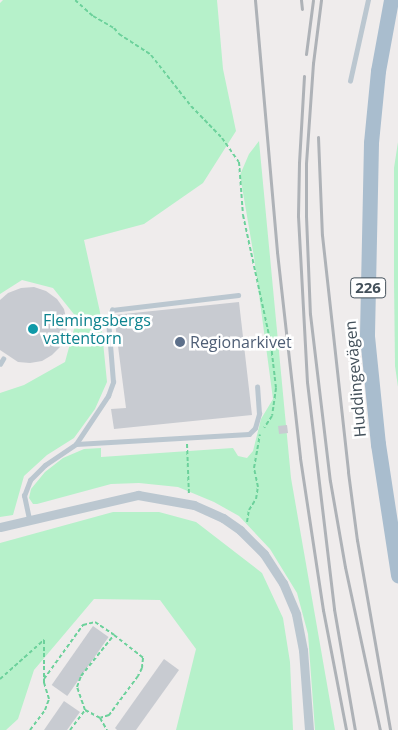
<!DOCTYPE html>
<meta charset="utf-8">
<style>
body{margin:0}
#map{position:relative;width:398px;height:730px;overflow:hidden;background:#efecec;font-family:"Open Sans",sans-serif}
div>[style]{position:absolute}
.green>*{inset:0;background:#b6f1ca}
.building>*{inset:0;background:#c8cbd1;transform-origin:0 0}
.path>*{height:2px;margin-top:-1px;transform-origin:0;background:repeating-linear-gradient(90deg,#6cd19b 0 4px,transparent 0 6.5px)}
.service>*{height:4.5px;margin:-2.25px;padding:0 2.25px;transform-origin:2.25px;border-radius:2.25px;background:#bbc7d0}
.minor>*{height:9px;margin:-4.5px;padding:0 4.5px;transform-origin:4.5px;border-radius:4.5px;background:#bbc7d0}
.primary>*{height:15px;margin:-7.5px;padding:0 7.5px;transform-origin:7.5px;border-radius:7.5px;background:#a9bdce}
.rail>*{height:3px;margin:-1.5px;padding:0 1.5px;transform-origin:1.5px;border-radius:1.5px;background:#aeb2b7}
.dots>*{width:14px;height:14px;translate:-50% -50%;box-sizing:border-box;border:2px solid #fff;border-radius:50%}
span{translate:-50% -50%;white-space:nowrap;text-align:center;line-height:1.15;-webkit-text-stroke:5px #fff;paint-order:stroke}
.shield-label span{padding:1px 4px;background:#fff;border:1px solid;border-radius:4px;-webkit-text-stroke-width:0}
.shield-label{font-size:15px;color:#43505a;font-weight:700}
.culture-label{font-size:16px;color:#0d838f}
.left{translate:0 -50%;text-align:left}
.service-label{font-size:16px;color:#4e5e75}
.street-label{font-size:16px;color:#43505a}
</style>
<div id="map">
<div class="green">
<i style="clip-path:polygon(3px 0,217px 0,223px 69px,236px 131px,203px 183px,144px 224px,84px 240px,100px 312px,107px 382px,95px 409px,74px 438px,47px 455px,24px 476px,13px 515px,0 517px,0 393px,24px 385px,65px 362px,77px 318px,53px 288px,22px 280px,0 294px,0 3px)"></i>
<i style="clip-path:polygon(259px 141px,291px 478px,335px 730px,315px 730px,308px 634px,297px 593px,270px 549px,239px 516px,214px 502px,178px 487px,139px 483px,111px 484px,37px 504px,33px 504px,29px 498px,31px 489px,45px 472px,63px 458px,84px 449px,101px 448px,101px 457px,233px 448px,238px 456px,247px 458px,253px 451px,261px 419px,273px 399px,254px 257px,240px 175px,249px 154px)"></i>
<i style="clip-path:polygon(398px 142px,398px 387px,395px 366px,394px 280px,394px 168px)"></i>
<i style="clip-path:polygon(113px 512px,159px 512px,196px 522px,262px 573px,283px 618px,290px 662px,293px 730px,176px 730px,196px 649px,160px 600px,94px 599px,34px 670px,18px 719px,6px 730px,0 730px,0 543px)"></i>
</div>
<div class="building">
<i style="clip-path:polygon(34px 287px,46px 291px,57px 299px,64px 309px,67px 322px,66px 335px,61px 346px,52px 355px,42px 361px,30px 363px,18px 362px,0 350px,0 300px,8px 293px,21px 288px)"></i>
<i style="clip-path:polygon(239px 302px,252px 415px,114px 429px,111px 409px,126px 408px,114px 315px)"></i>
<i style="left:287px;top:425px;width:8px;height:9px;rotate:83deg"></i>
<i style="left:93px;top:626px;width:19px;height:72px;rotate:35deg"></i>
<i style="clip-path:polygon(164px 659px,179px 670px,136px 730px,117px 730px,115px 728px)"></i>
<i style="clip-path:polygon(64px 701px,80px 712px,67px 730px,44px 730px)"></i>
</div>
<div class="path">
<i style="left:75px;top:0;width:24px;rotate:42deg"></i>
<i style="left:93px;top:16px;width:24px;rotate:30deg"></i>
<i style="left:114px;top:28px;width:8px;rotate:50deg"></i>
<i style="left:119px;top:34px;width:38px;rotate:33deg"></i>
<i style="left:151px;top:55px;width:65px;rotate:51.9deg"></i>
<i style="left:191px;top:106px;width:45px;rotate:45.9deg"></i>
<i style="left:222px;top:138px;width:29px;rotate:55deg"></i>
<i style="left:239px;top:162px;width:53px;rotate:85.7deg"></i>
<i style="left:243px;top:215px;width:133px;rotate:77.8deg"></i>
<i style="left:271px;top:345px;width:43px;rotate:83.4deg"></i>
<i style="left:276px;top:388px;width:28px;rotate:98deg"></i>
<i style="left:272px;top:416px;width:14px;rotate:124deg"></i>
<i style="left:187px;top:444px;width:51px;rotate:87.8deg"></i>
<i style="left:247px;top:522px;width:12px;rotate:-81deg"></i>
<i style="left:249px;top:510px;width:13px;rotate:-58deg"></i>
<i style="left:256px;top:499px;width:12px;rotate:-81deg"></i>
<i style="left:258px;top:487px;width:19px;rotate:-102deg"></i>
<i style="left:254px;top:468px;width:34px;rotate:-80deg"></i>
<i style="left:0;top:679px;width:59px;rotate:-41.6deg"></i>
<i style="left:44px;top:679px;width:67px;rotate:-54.2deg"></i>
<i style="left:83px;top:625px;width:12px;rotate:-14deg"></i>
<i style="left:95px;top:622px;width:23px;rotate:34deg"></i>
<i style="left:85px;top:710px;width:17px;rotate:28deg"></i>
<i style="left:30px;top:730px;width:25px;rotate:-53deg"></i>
<i style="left:45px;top:710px;width:12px;rotate:-70deg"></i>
<i style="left:49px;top:699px;width:17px;rotate:-107deg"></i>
<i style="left:44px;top:683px;width:43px;rotate:-90deg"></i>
<i style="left:70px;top:730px;width:25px;rotate:-53deg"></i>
<i style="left:85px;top:710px;width:24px;rotate:-109deg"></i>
<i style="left:77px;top:687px;width:12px;rotate:-70deg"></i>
<i style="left:81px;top:676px;width:53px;rotate:-51.2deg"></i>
<i style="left:114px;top:635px;width:37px;rotate:38deg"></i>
<i style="left:143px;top:658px;width:10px;rotate:96deg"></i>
<i style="left:142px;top:668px;width:9px;rotate:117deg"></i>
<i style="left:138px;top:676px;width:49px;rotate:126.6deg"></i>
<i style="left:109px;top:715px;width:9px;rotate:162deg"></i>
<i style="left:100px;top:718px;width:14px;rotate:60deg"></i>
</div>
<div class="service">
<i style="left:350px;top:81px;width:83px;rotate:-77.5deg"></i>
<i style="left:0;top:364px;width:6px;rotate:-59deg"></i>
<i style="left:76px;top:444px;width:58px;rotate:-56.3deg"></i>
<i style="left:108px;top:396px;width:15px;rotate:-70deg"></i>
<i style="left:113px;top:382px;width:62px;rotate:-94.6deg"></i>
<i style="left:108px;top:320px;width:11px;rotate:-68deg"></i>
<i style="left:112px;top:310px;width:127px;rotate:-6.8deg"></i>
<i style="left:29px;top:519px;width:24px;rotate:-102deg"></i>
<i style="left:24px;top:496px;width:17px;rotate:-69deg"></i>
<i style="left:30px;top:480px;width:21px;rotate:-45deg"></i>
<i style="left:45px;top:465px;width:37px;rotate:-34deg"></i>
<i style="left:76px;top:444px;width:173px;rotate:-3.3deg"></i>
<i style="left:249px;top:434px;width:8px;rotate:-45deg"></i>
<i style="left:255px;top:428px;width:15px;rotate:-74deg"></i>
<i style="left:259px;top:414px;width:27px;rotate:-94deg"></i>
</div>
<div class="minor">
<i style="left:0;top:527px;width:142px;rotate:-13.1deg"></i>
<i style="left:138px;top:495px;width:57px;rotate:10.1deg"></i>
<i style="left:194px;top:505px;width:32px;rotate:24deg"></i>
<i style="left:223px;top:518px;width:21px;rotate:35deg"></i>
<i style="left:240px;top:530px;width:34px;rotate:45deg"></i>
<i style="left:264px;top:554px;width:35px;rotate:57deg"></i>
<i style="left:283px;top:583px;width:34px;rotate:67deg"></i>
<i style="left:296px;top:614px;width:37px;rotate:79deg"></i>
<i style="left:303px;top:650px;width:80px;rotate:85.7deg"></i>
</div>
<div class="primary">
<i style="left:391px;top:0;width:72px;rotate:100.4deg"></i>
<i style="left:378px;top:71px;width:72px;rotate:95.6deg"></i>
<i style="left:371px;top:143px;width:193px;rotate:91.2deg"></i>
<i style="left:367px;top:336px;width:109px;rotate:84.2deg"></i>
<i style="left:378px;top:444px;width:133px;rotate:81.3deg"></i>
</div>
<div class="rail">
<i style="left:255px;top:0;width:253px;rotate:85deg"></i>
<i style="left:277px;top:252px;width:207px;rotate:83.6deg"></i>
<i style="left:300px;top:458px;width:154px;rotate:81.4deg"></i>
<i style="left:323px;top:610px;width:122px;rotate:79.1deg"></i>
<i style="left:301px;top:0;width:9px;rotate:84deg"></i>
<i style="left:321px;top:0;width:64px;rotate:97.2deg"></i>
<i style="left:313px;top:63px;width:101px;rotate:94deg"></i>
<i style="left:306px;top:164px;width:52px;rotate:90deg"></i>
<i style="left:306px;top:216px;width:98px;rotate:87.7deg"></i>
<i style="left:310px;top:314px;width:168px;rotate:83.2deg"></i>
<i style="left:330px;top:481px;width:87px;rotate:80.1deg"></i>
<i style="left:345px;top:567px;width:167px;rotate:77.9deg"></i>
<i style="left:306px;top:54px;width:54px;rotate:-82.6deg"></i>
<i style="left:304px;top:76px;width:87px;rotate:93.3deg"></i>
<i style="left:299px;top:163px;width:53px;rotate:91.1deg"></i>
<i style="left:298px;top:216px;width:166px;rotate:86.9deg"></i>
<i style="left:307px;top:382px;width:229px;rotate:83.2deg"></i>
<i style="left:334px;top:609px;width:123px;rotate:80.2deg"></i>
<i style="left:318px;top:137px;width:98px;rotate:87.7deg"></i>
<i style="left:322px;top:235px;width:238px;rotate:83.7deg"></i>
<i style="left:348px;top:472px;width:69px;rotate:82.5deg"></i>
<i style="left:357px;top:540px;width:193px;rotate:80.1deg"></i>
</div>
<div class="dots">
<i style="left:33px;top:329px;background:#0f9aa8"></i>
<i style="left:180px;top:342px;background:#5c6f8a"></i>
</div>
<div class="shield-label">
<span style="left:368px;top:288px">226</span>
</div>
<div class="culture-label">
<span class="left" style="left:43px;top:329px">Flemingsbergs<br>vattentorn</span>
</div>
<div class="service-label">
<span class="left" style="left:190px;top:342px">Regionarkivet</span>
</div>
<div class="street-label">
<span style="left:355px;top:379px;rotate:-95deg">Huddingevägen</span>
</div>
</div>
